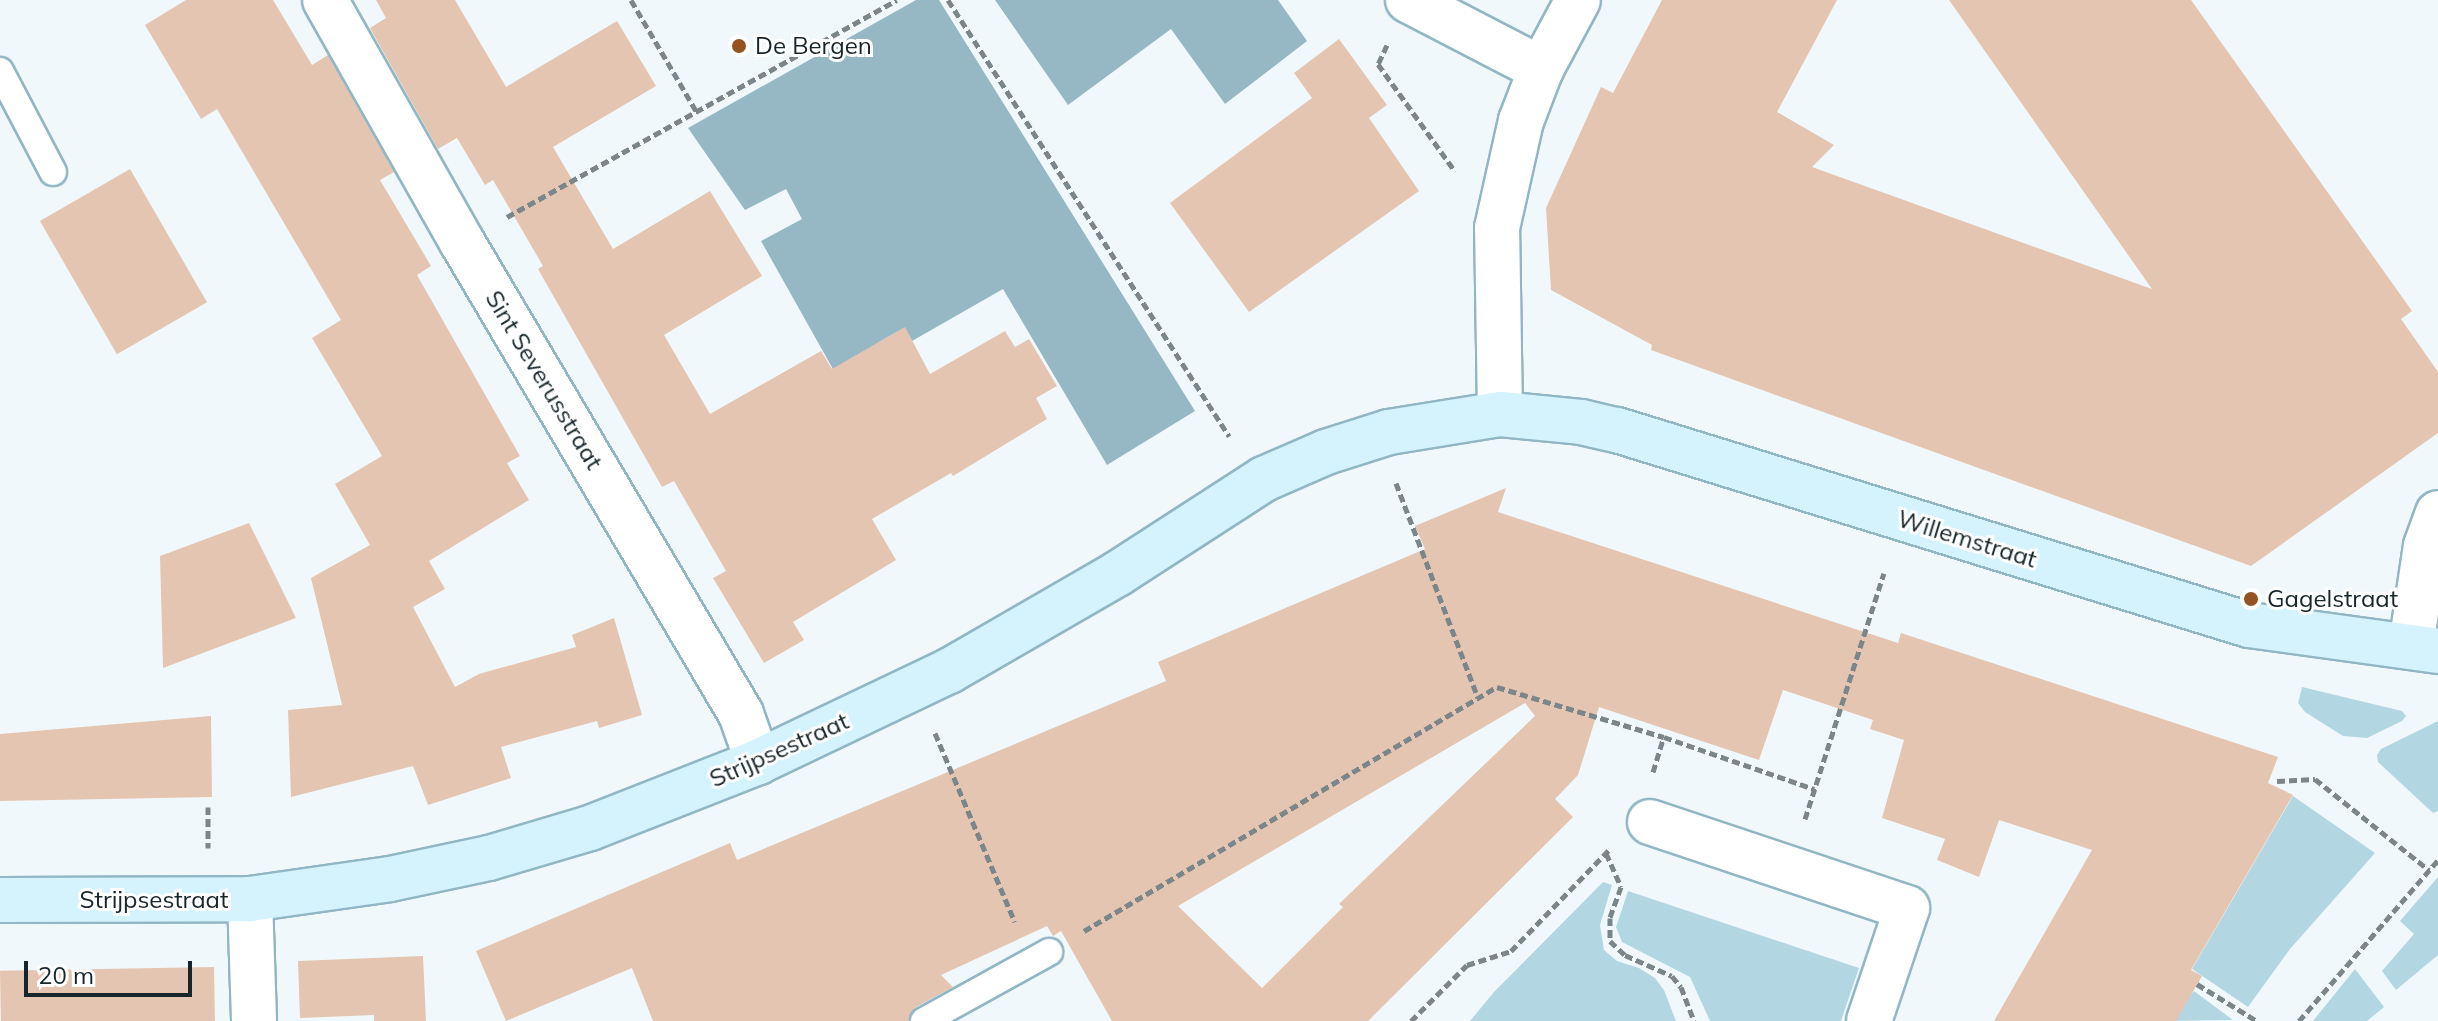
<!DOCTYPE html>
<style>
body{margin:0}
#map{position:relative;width:2438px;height:1021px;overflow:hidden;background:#f1f8fb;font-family:Mulish,sans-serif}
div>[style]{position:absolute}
.green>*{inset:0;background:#b3d6e3}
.forest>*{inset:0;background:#96b8c4}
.building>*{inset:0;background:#e4c5b1;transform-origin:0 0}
.path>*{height:5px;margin-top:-2.5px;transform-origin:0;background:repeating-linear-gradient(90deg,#7b868a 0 8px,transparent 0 12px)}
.roads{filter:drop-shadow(2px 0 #91b6c4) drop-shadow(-2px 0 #91b6c4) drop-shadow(0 2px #91b6c4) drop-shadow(0 -2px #91b6c4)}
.lane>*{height:26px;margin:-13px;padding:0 13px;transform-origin:13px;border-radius:13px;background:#fff}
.street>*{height:44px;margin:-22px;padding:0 22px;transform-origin:22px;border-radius:22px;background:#fff}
.secondary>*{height:44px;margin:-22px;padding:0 22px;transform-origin:22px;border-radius:22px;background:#d5f3fd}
.dots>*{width:22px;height:22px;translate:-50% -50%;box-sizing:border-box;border:4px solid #fff;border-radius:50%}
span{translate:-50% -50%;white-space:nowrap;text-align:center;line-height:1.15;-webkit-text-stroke:6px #fff;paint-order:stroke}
.poi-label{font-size:24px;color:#17262b}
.left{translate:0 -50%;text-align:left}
.street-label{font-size:24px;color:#17262b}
.scale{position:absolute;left:24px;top:961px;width:168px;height:36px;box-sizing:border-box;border:4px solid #17262b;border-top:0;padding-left:10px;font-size:24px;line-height:28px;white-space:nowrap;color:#17262b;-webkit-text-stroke:6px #fff;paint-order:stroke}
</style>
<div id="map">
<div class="green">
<i style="clip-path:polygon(2302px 687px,2402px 711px,2406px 716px,2402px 721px,2367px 738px,2343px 736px,2305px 712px,2298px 703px)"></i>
<i style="clip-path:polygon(2438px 721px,2438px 811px,2433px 813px,2378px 762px,2377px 755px,2381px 749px)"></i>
<i style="clip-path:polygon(2293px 796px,2375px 853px,2290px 949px,2248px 1007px,2192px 969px)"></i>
<i style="clip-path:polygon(2438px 877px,2438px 955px,2396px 990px,2382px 971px,2414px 934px,2400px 921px)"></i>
<i style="clip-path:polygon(1603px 882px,1612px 885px,1600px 925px,1604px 950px,1617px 961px,1639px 968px,1655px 978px,1664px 990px,1676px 1021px,1470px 1021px,1494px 992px)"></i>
<i style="clip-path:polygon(1628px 891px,1859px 968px,1841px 1021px,1710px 1021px,1690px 977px,1622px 942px,1616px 927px)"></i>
<i style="clip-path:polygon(2355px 969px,2384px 1007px,2367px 1021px,2313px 1021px)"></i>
<i style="clip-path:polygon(2181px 989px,2191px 995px,2194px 991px,2233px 1020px,2163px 1021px)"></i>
</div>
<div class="forest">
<i style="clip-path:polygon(916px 0,939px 0,1195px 411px,1107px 465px,1003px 289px,912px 341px,904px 328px,879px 342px,847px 394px,761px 241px,802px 219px,786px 189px,745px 210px,688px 128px)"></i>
<i style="clip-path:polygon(995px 0,1278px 0,1307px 41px,1225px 104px,1171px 29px,1068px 105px)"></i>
</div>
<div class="building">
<i style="clip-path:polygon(186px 0,273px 0,312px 65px,328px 55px,394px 172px,380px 180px,431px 266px,417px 275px,520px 456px,507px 463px,529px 500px,429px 561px,445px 589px,413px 607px,455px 687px,479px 674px,576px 647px,572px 635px,614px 618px,642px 715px,599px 728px,597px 721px,501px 747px,511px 778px,428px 805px,413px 766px,291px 797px,288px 710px,342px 705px,311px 578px,370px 545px,335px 484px,382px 456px,312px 338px,341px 320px,217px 109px,201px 119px,145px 25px)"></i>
<i style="clip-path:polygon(376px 0,455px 0,506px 87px,617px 21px,656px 86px,553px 147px,613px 249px,710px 191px,762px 276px,664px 335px,710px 414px,821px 351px,832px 369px,905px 327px,930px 374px,1005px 331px,1015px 347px,1029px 339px,1057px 386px,1036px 398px,1047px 419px,953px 476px,951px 473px,872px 519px,896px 560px,793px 622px,804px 640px,764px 663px,713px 578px,726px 571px,674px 481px,662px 487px,538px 269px,543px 266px,493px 180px,485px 185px,457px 138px,438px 149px,370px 28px,386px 18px)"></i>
<i style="clip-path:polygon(1662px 0,1837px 0,1777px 112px,1834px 145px,1812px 167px,2152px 289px,1949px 0,2191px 0,2412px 311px,2401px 319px,2438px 372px,2438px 433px,2251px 566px,1651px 350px,1652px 345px,1551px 290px,1546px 208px,1601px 87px,1613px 93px)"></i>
<i style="clip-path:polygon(1339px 39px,1387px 105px,1369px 118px,1419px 191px,1249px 312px,1170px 203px,1312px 98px,1294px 73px)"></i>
<i style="left:130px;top:169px;width:154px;height:104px;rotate:60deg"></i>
<i style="clip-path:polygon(evenodd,1506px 488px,1498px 512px,1898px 643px,1901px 633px,2278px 757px,2268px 783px,2293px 795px,2191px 970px,2202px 976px,2176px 1021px,1994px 1021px,2092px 850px,1999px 820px,1979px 877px,1937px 860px,1945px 839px,1882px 818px,1904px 740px,1870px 729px,1873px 720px,1783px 690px,1759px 760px,1599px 707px,1578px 775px,1555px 799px,1573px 817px,1368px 1021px,1112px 1021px,1061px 931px,1053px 936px,1047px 926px,941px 975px,953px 987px,916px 1007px,908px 1021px,653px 1021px,632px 968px,506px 1021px,476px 951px,730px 843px,737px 860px,1166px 681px,1158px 662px,1425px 549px,1415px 526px,1506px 488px,1525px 703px,1535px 716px,1339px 904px,1343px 907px,1262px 988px,1178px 906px,1525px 703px)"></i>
<i style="clip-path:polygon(249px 523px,296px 618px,163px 668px,160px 556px)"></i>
<i style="clip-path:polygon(211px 716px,212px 797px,0 801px,0 734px)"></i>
<i style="clip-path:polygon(423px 956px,426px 1021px,374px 1021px,374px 1015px,300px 1018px,298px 961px)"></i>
<i style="left:214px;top:967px;width:54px;height:214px;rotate:89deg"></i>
</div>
<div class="path">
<i style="left:631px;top:0;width:129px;rotate:59.6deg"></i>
<i style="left:948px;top:0;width:519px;rotate:57.2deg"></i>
<i style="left:1387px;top:45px;width:21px;rotate:115deg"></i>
<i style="left:1378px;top:64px;width:132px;rotate:54.3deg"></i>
<i style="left:507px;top:217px;width:446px;rotate:-29.1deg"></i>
<i style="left:1396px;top:483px;width:230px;rotate:69.1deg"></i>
<i style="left:935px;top:733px;width:205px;rotate:67.1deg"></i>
<i style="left:1653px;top:772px;width:37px;rotate:-73deg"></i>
<i style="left:2277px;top:781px;width:38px;rotate:-3deg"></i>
<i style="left:2315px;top:779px;width:146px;rotate:38.6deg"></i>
<i style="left:208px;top:807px;width:41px;rotate:90deg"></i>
<i style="left:1805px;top:819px;width:258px;rotate:-72.2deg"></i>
<i style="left:1606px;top:853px;width:37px;rotate:66deg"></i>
<i style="left:1621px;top:887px;width:33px;rotate:110deg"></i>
<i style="left:1610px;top:918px;width:23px;rotate:90deg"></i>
<i style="left:1610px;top:941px;width:21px;rotate:43deg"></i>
<i style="left:1625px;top:955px;width:51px;rotate:24.1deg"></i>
<i style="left:1672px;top:976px;width:14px;rotate:51deg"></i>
<i style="left:1681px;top:987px;width:36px;rotate:69deg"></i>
<i style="left:1084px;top:931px;width:480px;rotate:-30.6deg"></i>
<i style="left:1497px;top:687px;width:174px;rotate:16.7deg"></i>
<i style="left:1664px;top:737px;width:159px;rotate:19.1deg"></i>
<i style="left:2197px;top:984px;width:70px;rotate:31.7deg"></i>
<i style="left:1411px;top:1021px;width:79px;rotate:-45deg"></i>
<i style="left:1467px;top:965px;width:46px;rotate:-17.7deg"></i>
<i style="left:1511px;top:951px;width:142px;rotate:-45.9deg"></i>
<i style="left:2299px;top:1021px;width:213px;rotate:-49.2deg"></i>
</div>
<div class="roads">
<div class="lane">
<i style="left:0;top:71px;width:114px;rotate:62.3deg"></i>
<i style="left:924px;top:1021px;width:143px;rotate:-28.9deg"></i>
</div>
<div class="street">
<i style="left:325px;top:0;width:278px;rotate:60.5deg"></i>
<i style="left:462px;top:242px;width:548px;rotate:59.41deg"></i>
<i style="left:741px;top:714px;width:51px;rotate:70.5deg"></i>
<i style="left:1408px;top:0;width:150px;rotate:27.4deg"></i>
<i style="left:1500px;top:414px;width:186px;rotate:-90.9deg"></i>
<i style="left:1497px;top:228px;width:110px;rotate:-77.4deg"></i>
<i style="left:1521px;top:121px;width:56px;rotate:-69deg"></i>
<i style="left:1541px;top:69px;width:78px;rotate:-61.8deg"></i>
<i style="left:2411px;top:646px;width:101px;rotate:-81.5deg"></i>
<i style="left:2426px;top:546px;width:35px;rotate:-70deg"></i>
<i style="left:1650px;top:822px;width:271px;rotate:18.5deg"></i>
<i style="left:1907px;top:908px;width:119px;rotate:108.6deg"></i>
<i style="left:250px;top:899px;width:122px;rotate:88.1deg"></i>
</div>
<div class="secondary">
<i style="left:0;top:900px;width:250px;rotate:-0.2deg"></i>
<i style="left:250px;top:899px;width:141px;rotate:-8.1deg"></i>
<i style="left:390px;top:879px;width:101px;rotate:-12deg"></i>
<i style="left:489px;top:858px;width:105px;rotate:-16.5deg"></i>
<i style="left:590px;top:828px;width:180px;rotate:-21.4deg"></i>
<i style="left:758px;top:762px;width:212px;rotate:-25.5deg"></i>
<i style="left:949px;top:671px;width:194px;rotate:-30deg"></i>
<i style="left:1117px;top:574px;width:175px;rotate:-32.9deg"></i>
<i style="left:1264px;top:479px;width:68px;rotate:-23.5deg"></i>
<i style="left:1326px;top:452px;width:66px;rotate:-17.6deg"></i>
<i style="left:1389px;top:432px;width:112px;rotate:-9.2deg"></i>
<i style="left:1500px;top:414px;width:81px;rotate:5.6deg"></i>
<i style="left:1581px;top:422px;width:37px;rotate:13deg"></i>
<i style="left:1617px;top:430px;width:661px;rotate:17.15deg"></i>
<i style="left:2249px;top:625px;width:191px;rotate:7.8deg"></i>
</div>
</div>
<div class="dots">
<i style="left:739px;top:46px;background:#945320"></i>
<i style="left:2251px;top:599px;background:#945320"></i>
</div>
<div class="poi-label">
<span class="left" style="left:755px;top:46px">De Bergen</span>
<span class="left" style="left:2267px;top:599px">Gagelstraat</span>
</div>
<div class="street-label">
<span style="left:544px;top:380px;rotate:59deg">Sint Severusstraat</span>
<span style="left:1967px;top:539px;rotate:17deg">Willemstraat</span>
<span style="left:779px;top:750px;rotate:-24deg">Strijpsestraat</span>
<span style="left:154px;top:900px">Strijpsestraat</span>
</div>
<div class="scale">20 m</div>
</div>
